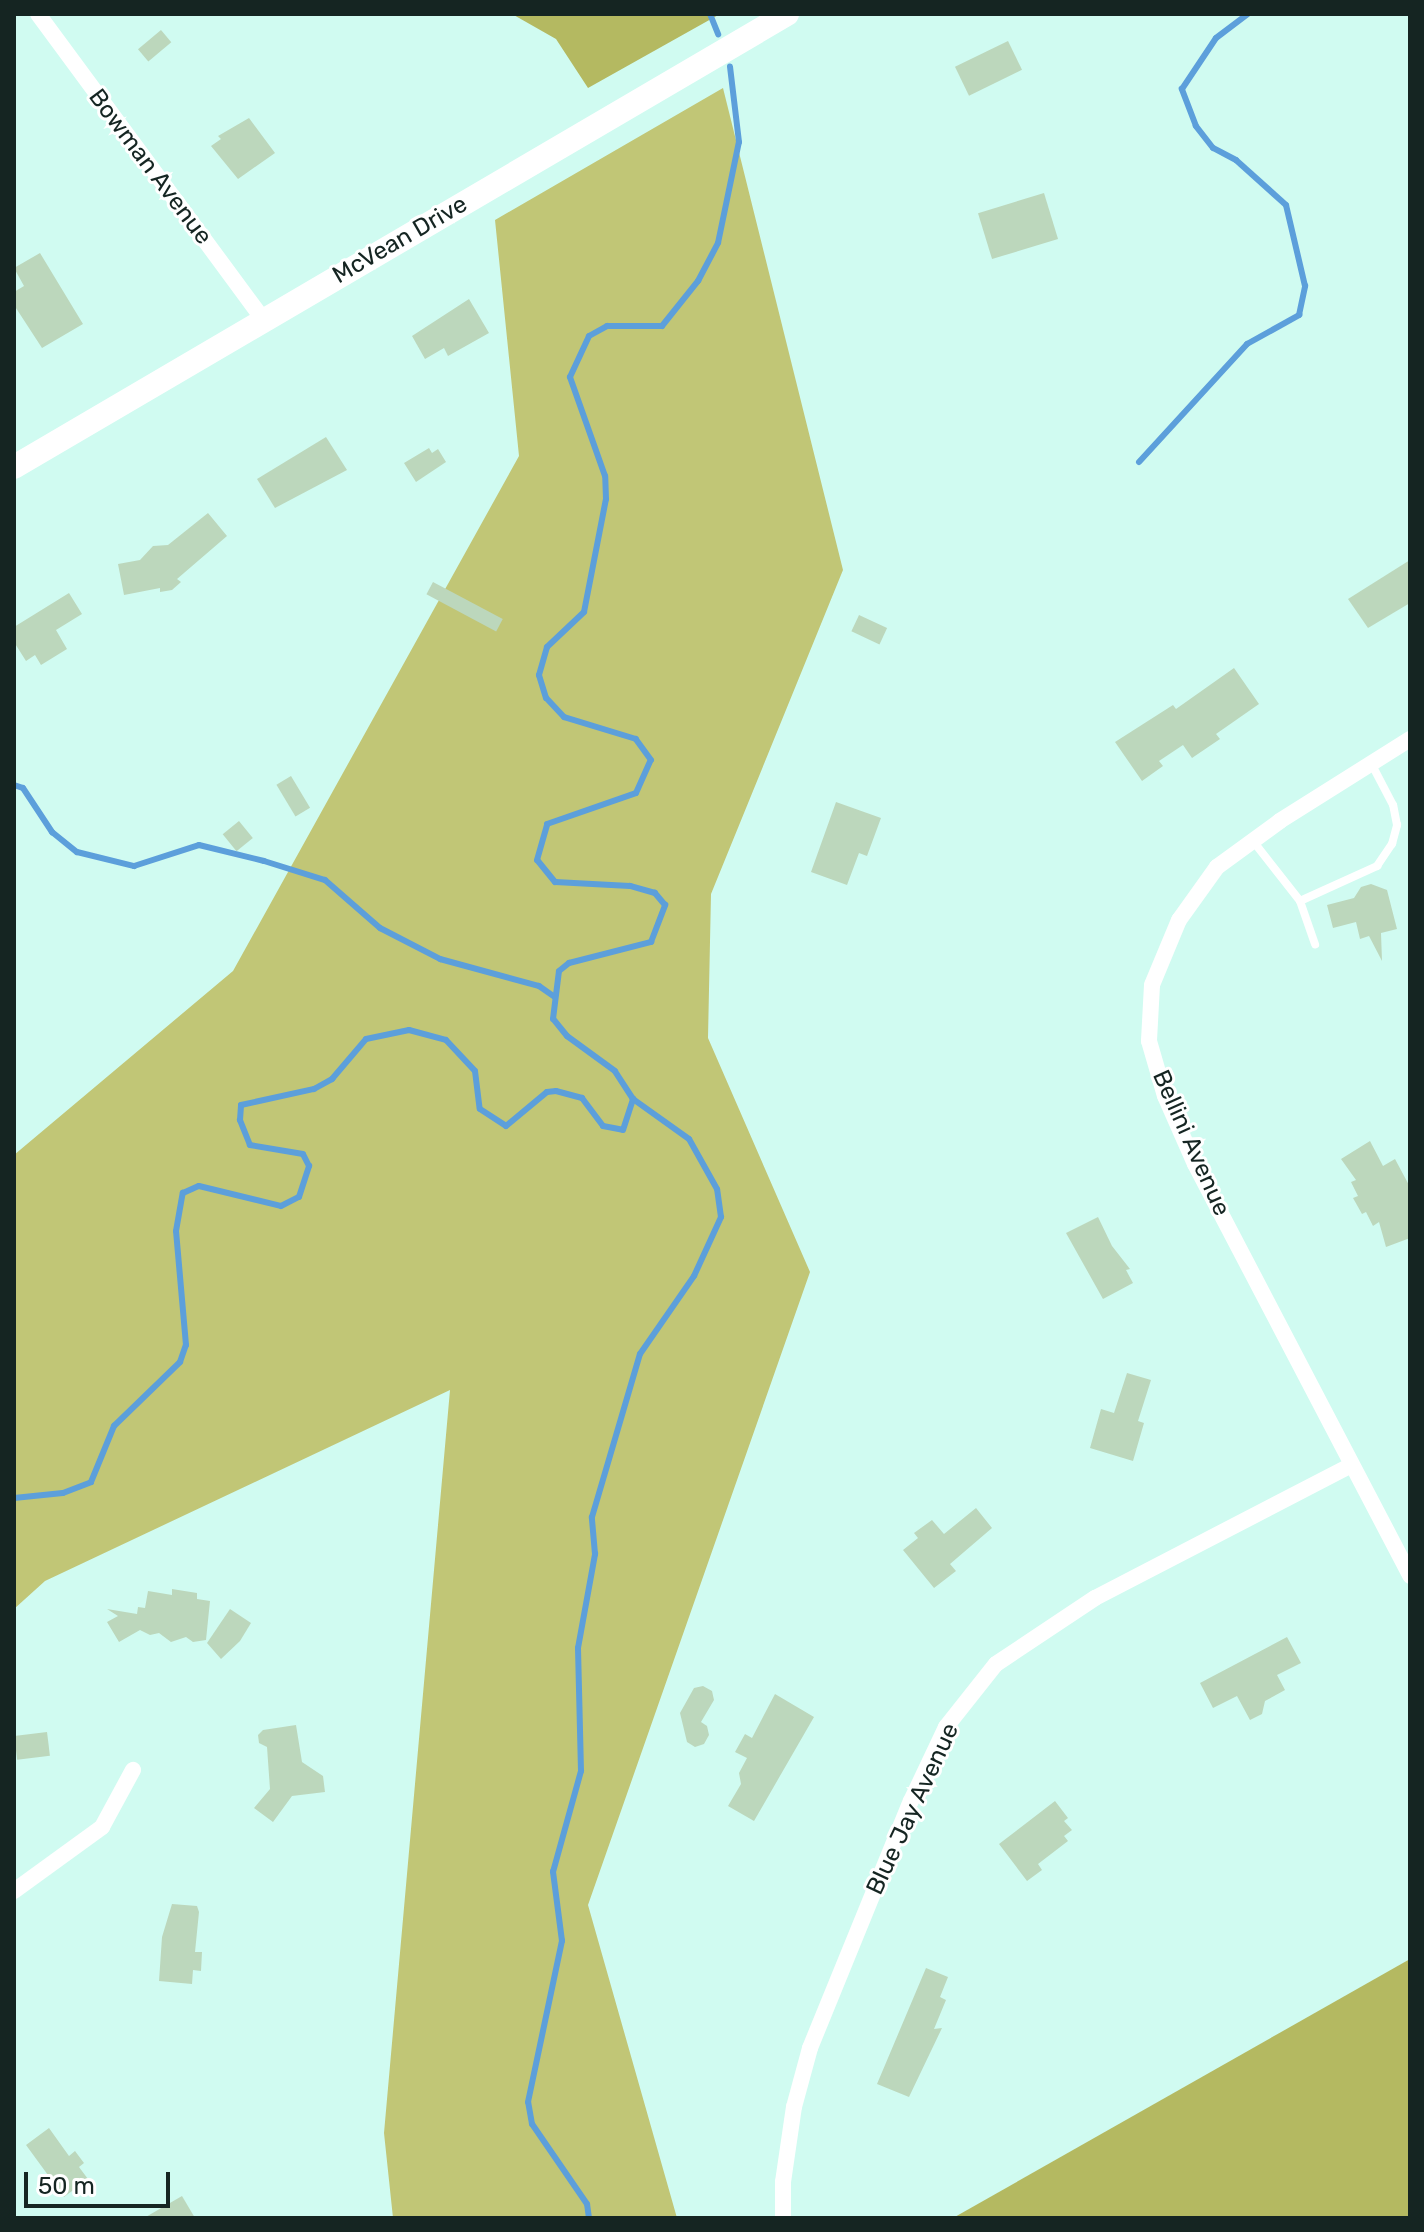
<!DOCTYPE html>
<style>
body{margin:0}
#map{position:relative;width:1424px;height:2232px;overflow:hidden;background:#d0fbf1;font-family:Rubik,sans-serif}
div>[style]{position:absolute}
.green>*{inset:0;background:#c1c676}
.forest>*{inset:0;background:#b4b961}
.stream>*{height:6px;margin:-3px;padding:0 3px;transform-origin:3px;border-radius:3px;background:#5c9fdb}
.building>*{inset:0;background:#bcd7bc;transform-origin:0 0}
.lane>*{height:8px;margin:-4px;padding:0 4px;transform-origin:4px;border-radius:4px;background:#fff}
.street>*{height:16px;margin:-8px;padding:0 8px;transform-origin:8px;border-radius:8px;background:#fff}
.secondary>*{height:24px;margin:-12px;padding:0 12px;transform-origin:12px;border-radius:12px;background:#fff}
span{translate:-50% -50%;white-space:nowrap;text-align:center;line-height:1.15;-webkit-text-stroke:6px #fff;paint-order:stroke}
.street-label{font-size:24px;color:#152522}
.frame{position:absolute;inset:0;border:16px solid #152522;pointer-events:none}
.scale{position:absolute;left:24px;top:2172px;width:146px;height:36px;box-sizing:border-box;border:4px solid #152522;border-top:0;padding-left:10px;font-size:24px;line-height:28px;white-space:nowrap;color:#152522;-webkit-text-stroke:6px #fff;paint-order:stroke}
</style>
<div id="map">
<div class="green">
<i style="clip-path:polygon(723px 88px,843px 570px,711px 894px,708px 1038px,810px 1272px,588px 1905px,677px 2218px,393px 2218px,384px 2133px,450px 1390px,45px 1581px,14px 1609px,14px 1155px,233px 971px,519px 456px,495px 220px)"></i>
</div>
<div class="forest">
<i style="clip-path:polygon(512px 14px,720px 14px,588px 88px,556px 39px)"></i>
<i style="clip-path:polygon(1410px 1959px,1410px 2218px,953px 2218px)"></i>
</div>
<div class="stream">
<i style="left:710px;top:14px;width:22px;rotate:68deg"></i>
<i style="left:1139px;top:462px;width:160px;rotate:-47.5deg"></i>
<i style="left:1247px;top:344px;width:60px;rotate:-29.1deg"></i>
<i style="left:1299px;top:315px;width:30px;rotate:-78deg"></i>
<i style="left:1305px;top:286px;width:83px;rotate:-103.2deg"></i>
<i style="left:1286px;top:205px;width:67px;rotate:-138deg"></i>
<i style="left:1236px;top:160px;width:26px;rotate:-152deg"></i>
<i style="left:1213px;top:148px;width:28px;rotate:-128deg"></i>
<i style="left:1196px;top:126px;width:40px;rotate:-111deg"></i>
<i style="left:1182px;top:89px;width:61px;rotate:-56.3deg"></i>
<i style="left:1216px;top:38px;width:40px;rotate:-37deg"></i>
<i style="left:14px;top:785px;width:9px;rotate:18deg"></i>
<i style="left:23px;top:788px;width:53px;rotate:56.6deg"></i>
<i style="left:52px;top:832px;width:32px;rotate:39deg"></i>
<i style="left:77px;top:852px;width:59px;rotate:13.8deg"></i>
<i style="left:134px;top:866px;width:68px;rotate:-17.9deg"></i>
<i style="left:199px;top:845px;width:67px;rotate:13.8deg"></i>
<i style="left:264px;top:861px;width:64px;rotate:17.3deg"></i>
<i style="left:325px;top:880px;width:73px;rotate:41.1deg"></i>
<i style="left:380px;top:928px;width:68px;rotate:27.3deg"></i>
<i style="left:440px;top:959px;width:103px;rotate:15.3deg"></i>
<i style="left:539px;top:986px;width:19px;rotate:35deg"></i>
<i style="left:14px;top:1498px;width:49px;rotate:-5.8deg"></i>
<i style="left:63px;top:1493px;width:30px;rotate:-21deg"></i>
<i style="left:91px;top:1482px;width:61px;rotate:-67.7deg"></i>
<i style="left:114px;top:1426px;width:92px;rotate:-44.1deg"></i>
<i style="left:180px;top:1362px;width:18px;rotate:-71deg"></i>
<i style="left:186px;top:1345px;width:114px;rotate:-95deg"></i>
<i style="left:176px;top:1231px;width:39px;rotate:-80deg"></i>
<i style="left:183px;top:1193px;width:17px;rotate:-24deg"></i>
<i style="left:199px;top:1186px;width:84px;rotate:13.7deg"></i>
<i style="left:281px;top:1206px;width:20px;rotate:-27deg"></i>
<i style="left:299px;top:1197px;width:33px;rotate:-72deg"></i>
<i style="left:309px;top:1166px;width:13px;rotate:-117deg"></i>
<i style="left:303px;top:1154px;width:54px;rotate:-170.4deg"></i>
<i style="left:250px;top:1145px;width:27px;rotate:-112deg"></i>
<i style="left:240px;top:1120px;width:15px;rotate:-86deg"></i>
<i style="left:241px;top:1105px;width:75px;rotate:-12.4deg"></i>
<i style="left:314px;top:1089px;width:21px;rotate:-29deg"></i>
<i style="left:332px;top:1079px;width:52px;rotate:-49.6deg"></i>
<i style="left:366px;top:1039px;width:44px;rotate:-11.8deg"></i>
<i style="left:409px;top:1030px;width:38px;rotate:15deg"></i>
<i style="left:446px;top:1040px;width:42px;rotate:46.9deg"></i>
<i style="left:475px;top:1071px;width:38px;rotate:83deg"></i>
<i style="left:480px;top:1109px;width:31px;rotate:33deg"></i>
<i style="left:506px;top:1126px;width:53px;rotate:-39.7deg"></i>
<i style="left:547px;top:1092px;width:9px;rotate:-6deg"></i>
<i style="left:556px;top:1091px;width:27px;rotate:15deg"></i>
<i style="left:582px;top:1098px;width:35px;rotate:53deg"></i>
<i style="left:603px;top:1126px;width:20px;rotate:11deg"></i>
<i style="left:623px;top:1130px;width:33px;rotate:-72deg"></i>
<i style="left:589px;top:2218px;width:14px;rotate:-98deg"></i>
<i style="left:587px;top:2204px;width:97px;rotate:-124.5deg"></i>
<i style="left:532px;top:2124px;width:22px;rotate:-100deg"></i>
<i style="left:528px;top:2102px;width:165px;rotate:-78.1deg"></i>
<i style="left:562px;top:1941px;width:70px;rotate:-97.4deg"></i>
<i style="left:553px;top:1872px;width:105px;rotate:-74.5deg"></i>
<i style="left:581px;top:1771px;width:123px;rotate:-91.4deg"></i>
<i style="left:578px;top:1648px;width:96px;rotate:-79.7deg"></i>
<i style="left:595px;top:1554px;width:37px;rotate:-95deg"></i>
<i style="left:592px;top:1517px;width:170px;rotate:-73.6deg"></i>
<i style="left:640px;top:1354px;width:95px;rotate:-55.3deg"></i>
<i style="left:694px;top:1276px;width:65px;rotate:-65.4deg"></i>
<i style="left:721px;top:1217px;width:28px;rotate:-98deg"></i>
<i style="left:717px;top:1189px;width:57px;rotate:-119.2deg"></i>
<i style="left:689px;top:1139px;width:69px;rotate:-144.5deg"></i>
<i style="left:633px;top:1099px;width:33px;rotate:-123deg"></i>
<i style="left:615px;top:1071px;width:59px;rotate:-143.9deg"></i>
<i style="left:567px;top:1036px;width:22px;rotate:-129deg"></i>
<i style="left:553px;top:1019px;width:48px;rotate:-82.9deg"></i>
<i style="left:559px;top:971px;width:13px;rotate:-39deg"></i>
<i style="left:569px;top:963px;width:85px;rotate:-14.4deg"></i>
<i style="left:651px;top:942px;width:40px;rotate:-69deg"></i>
<i style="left:665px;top:905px;width:16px;rotate:-130deg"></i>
<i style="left:655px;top:893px;width:26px;rotate:-164deg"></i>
<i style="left:630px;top:886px;width:75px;rotate:-176.9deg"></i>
<i style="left:555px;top:882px;width:28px;rotate:-129deg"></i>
<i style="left:537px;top:860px;width:37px;rotate:-74deg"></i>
<i style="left:547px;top:824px;width:94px;rotate:-19.2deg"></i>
<i style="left:636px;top:793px;width:36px;rotate:-66deg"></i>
<i style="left:651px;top:760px;width:26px;rotate:-126deg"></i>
<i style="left:636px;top:739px;width:75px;rotate:-163deg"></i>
<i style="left:564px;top:717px;width:26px;rotate:-133deg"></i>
<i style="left:546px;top:698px;width:24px;rotate:-107deg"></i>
<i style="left:539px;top:675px;width:29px;rotate:-74deg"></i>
<i style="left:547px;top:647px;width:51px;rotate:-43.4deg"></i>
<i style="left:584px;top:612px;width:115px;rotate:-79deg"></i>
<i style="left:606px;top:499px;width:23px;rotate:-92deg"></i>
<i style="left:605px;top:476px;width:105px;rotate:-109.5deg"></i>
<i style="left:570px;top:377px;width:45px;rotate:-65.1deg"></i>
<i style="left:589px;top:336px;width:21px;rotate:-29deg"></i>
<i style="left:607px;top:326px;width:55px"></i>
<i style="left:662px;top:326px;width:58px;rotate:-51.3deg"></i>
<i style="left:698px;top:281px;width:43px;rotate:-62.2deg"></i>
<i style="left:718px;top:243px;width:103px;rotate:-78.3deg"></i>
<i style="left:739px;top:142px;width:76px;rotate:-96.8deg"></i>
</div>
<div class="building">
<i style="left:161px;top:30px;width:16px;height:30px;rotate:50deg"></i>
<i style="left:1008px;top:41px;width:32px;height:59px;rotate:64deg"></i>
<i style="clip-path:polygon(249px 118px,275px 153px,238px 179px,211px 146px,221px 139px,218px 136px)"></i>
<i style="left:1044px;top:193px;width:48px;height:69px;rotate:73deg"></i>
<i style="clip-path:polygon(40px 253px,83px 324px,42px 348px,14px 305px,14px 292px,24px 286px,14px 268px)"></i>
<i style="clip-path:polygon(469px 299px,489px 333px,448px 356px,444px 348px,425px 359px,412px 336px)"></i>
<i style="clip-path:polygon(326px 437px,347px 470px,275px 508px,257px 479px)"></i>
<i style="clip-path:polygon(429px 448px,432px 453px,438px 449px,446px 462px,416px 482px,404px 463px)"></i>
<i style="clip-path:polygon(208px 513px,227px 536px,177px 579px,181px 582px,172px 590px,160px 592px,160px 588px,124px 595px,118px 564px,140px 560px,153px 546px,168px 545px)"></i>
<i style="clip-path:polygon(1410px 560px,1410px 603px,1368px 628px,1348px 599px)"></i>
<i style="left:433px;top:582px;width:79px;height:14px;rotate:28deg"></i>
<i style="clip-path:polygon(69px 593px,82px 614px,56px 630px,67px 649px,41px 665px,35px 655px,26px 661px,14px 642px,14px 627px)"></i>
<i style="left:859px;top:615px;width:31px;height:18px;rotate:25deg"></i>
<i style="clip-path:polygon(1234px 668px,1259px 704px,1216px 734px,1220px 739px,1192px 758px,1183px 745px,1159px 761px,1163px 766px,1142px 781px,1115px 742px,1173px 705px,1176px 709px)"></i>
<i style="left:291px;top:776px;width:37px;height:17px;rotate:59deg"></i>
<i style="clip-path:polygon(836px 802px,881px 818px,867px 856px,859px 853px,847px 885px,811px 872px)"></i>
<i style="left:239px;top:821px;width:22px;height:21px;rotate:51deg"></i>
<i style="clip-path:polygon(1371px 884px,1387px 890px,1397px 929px,1381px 933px,1382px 961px,1369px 936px,1360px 939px,1356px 922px,1333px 928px,1327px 905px,1354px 898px,1361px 887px)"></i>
<i style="clip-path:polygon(1370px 1141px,1383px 1166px,1395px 1159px,1410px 1187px,1410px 1238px,1386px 1247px,1379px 1222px,1373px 1226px,1366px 1212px,1362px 1214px,1353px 1198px,1358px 1196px,1351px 1182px,1356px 1180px,1341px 1159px)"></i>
<i style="clip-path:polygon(1098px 1217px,1112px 1246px,1130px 1269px,1126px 1270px,1133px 1283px,1103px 1299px,1066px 1233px)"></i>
<i style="clip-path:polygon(1127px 1373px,1151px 1380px,1138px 1421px,1144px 1423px,1133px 1461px,1090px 1448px,1101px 1409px,1114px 1413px)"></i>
<i style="clip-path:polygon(976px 1508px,992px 1528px,950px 1564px,956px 1571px,934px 1588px,903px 1550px,918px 1538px,914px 1533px,932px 1520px,944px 1534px)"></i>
<i style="clip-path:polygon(172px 1589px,197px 1593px,197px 1599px,210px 1601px,206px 1640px,193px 1642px,186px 1637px,171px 1642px,159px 1633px,150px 1635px,140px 1630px,119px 1642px,107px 1622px,118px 1616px,107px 1609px,137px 1614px,138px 1607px,145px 1608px,148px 1591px,172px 1595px)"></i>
<i style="clip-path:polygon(230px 1609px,251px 1623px,240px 1641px,221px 1659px,207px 1643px)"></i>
<i style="clip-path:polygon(1287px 1637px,1301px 1663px,1277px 1675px,1285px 1690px,1265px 1701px,1262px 1714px,1250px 1720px,1237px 1696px,1213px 1708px,1200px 1683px)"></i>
<i style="clip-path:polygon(703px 1686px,712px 1691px,714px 1700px,701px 1722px,707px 1726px,709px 1735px,704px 1744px,695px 1747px,687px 1742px,680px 1713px,694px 1688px)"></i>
<i style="clip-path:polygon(775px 1694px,814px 1717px,754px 1821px,728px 1806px,741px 1784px,739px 1773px,747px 1758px,735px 1752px,745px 1734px,752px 1738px)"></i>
<i style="clip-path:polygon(296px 1725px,302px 1762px,323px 1776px,325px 1792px,292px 1796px,273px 1822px,254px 1808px,270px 1789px,267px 1747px,259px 1743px,258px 1735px,263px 1730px)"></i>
<i style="left:47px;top:1732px;width:24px;height:33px;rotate:83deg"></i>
<i style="clip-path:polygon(1055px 1801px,1068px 1818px,1064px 1821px,1072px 1830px,1064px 1836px,1068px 1841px,1038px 1864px,1042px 1870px,1027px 1881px,999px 1844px)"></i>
<i style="clip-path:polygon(172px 1904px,197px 1906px,199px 1912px,195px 1952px,202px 1952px,201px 1971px,193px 1970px,192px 1984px,159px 1981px,162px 1937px)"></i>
<i style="clip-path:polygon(926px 1968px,948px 1977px,940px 1997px,946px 2000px,934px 2029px,942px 2028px,909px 2097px,877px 2084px)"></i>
<i style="clip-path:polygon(49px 2128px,69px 2156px,75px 2151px,84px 2163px,79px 2167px,88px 2179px,64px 2197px,26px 2145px)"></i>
<i style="clip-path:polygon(182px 2196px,195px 2218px,144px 2218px)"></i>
</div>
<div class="lane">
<i style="left:1253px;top:841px;width:76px;rotate:51.9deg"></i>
<i style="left:1300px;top:901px;width:46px;rotate:70.8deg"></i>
<i style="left:1300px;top:901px;width:85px;rotate:-24.4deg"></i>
<i style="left:1377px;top:866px;width:27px;rotate:-56deg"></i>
<i style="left:1392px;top:844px;width:20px;rotate:-75deg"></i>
<i style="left:1397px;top:825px;width:20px;rotate:-101deg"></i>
<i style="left:1393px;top:805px;width:47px;rotate:-117.6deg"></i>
</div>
<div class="street">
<i style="left:38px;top:14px;width:380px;rotate:53.6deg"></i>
<i style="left:1410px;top:739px;width:154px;rotate:147.8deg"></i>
<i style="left:1280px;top:821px;width:78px;rotate:143.9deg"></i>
<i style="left:1217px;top:867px;width:65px;rotate:125.6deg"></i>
<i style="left:1179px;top:920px;width:70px;rotate:112.6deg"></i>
<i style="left:1152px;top:985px;width:56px;rotate:93.1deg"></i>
<i style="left:1149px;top:1041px;width:57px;rotate:73.8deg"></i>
<i style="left:1165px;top:1096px;width:74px;rotate:66.2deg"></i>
<i style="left:1195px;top:1164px;width:465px;rotate:62.4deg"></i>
<i style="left:14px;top:1891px;width:109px;rotate:-36deg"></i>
<i style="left:102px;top:1827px;width:65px;rotate:-61.5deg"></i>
<i style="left:783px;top:2218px;width:36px;rotate:-90deg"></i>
<i style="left:783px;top:2182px;width:76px;rotate:-81.7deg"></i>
<i style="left:794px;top:2107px;width:61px;rotate:-74.8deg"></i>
<i style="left:810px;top:2048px;width:267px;rotate:-67.8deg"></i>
<i style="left:911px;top:1801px;width:82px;rotate:-64.7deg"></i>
<i style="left:946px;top:1727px;width:80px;rotate:-51.6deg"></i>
<i style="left:996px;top:1664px;width:119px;rotate:-33.7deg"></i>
<i style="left:1095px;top:1598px;width:289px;rotate:-27.4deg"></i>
</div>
<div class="secondary">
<i style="left:14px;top:467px;width:896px;rotate:-30.37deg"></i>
</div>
<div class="street-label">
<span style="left:150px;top:167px;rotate:53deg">Bowman Avenue</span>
<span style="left:400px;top:240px;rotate:-30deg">McVean Drive</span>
<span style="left:1191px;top:1143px;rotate:66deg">Bellini Avenue</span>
<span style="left:913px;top:1809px;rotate:-65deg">Blue Jay Avenue</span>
</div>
<div class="frame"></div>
<div class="scale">50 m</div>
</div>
